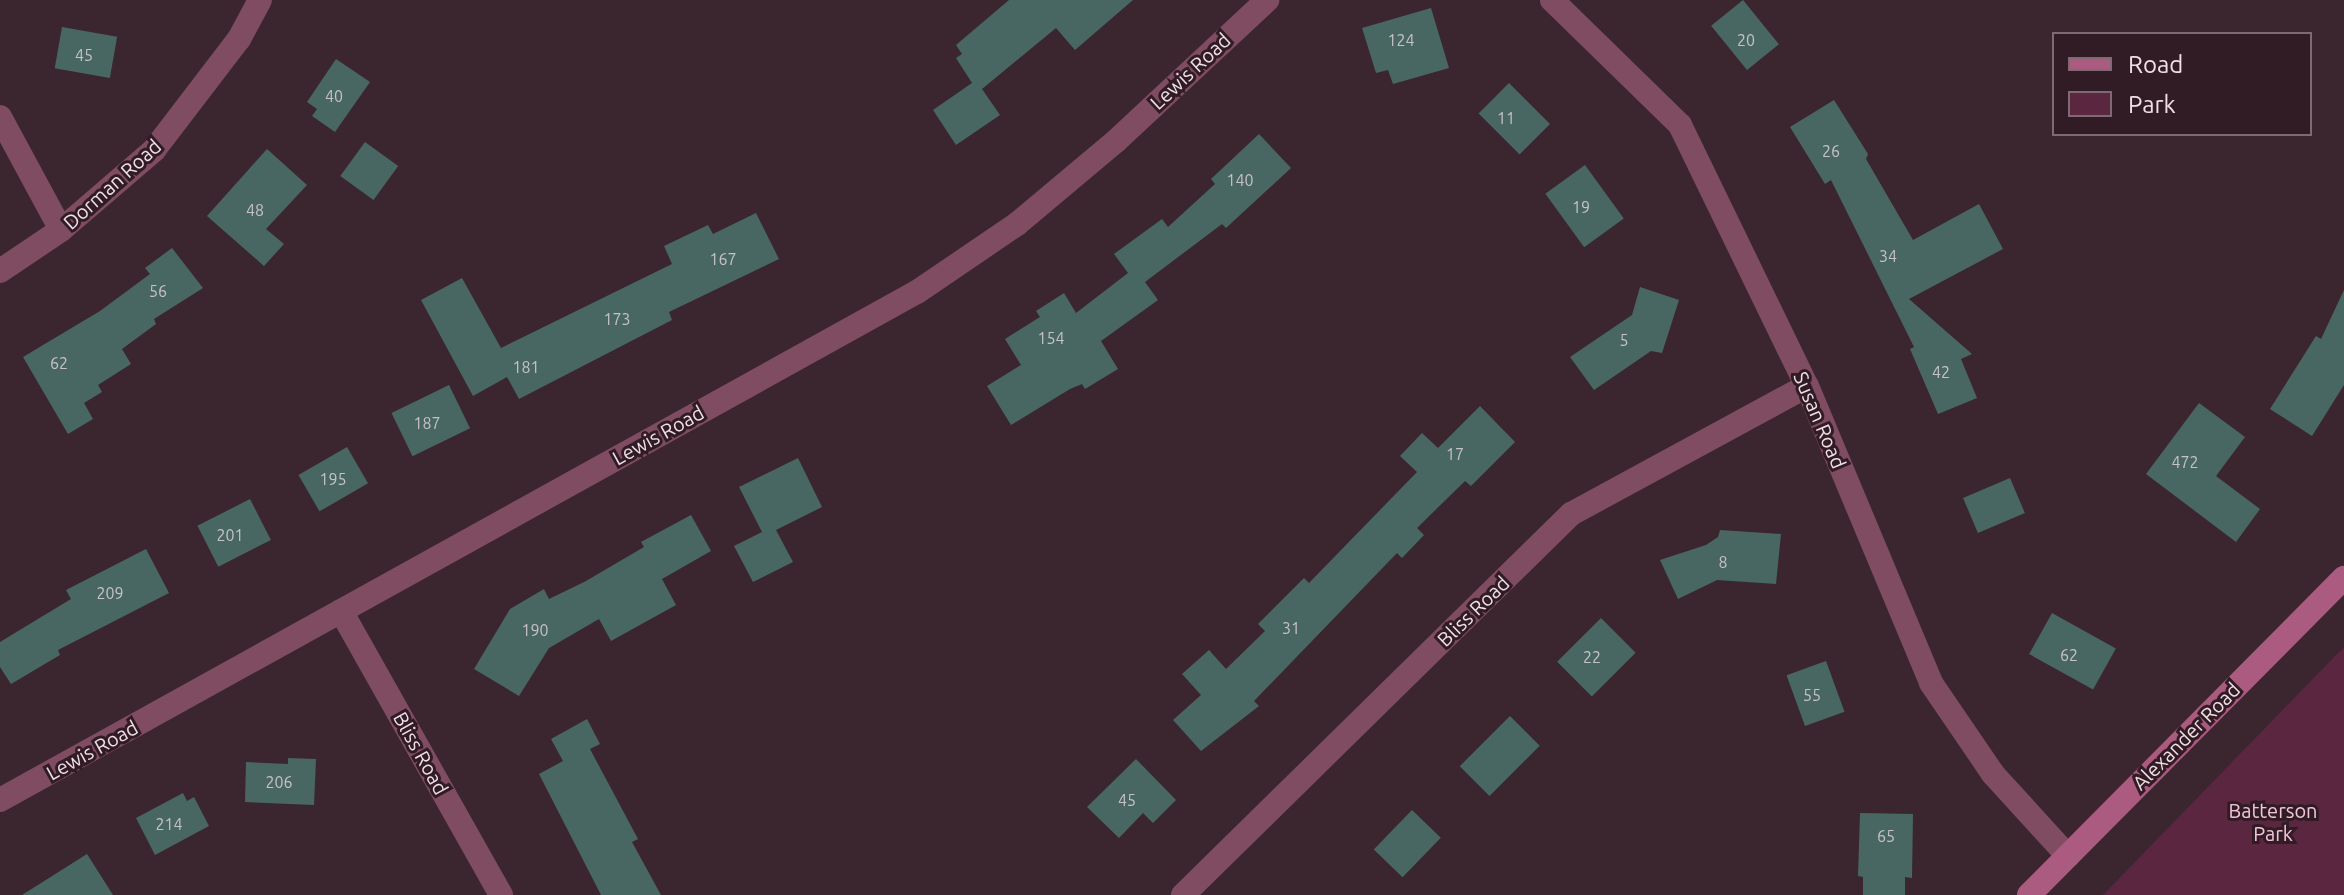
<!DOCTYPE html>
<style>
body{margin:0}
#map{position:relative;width:2344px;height:895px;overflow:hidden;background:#3b262f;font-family:Ubuntu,sans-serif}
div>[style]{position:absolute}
.green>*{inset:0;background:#5b2640}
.building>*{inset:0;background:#496762;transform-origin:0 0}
.street>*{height:24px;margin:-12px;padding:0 12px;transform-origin:12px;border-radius:12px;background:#7f4c62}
.secondary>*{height:24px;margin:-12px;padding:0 12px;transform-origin:12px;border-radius:12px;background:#ab5a80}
span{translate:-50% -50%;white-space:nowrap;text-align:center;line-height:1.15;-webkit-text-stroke:6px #311c25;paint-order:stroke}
.number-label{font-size:16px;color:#c6c2c5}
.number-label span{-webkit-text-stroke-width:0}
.street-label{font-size:20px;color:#efe0e6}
.park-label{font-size:20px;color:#f2c6d8}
.legend{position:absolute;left:2052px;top:32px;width:260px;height:104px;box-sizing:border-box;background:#311c25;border:2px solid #7d6a72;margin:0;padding:10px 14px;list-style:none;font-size:24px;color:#efe0e6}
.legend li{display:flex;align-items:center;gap:16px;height:40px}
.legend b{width:40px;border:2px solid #7d6a72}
</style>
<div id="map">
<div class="green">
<i style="clip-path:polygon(2344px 648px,2344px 895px,2103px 895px,2338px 653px)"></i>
</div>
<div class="building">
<i style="clip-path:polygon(1009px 0,1133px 0,1075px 50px,1056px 28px,982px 89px,1000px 115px,956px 145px,933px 110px,972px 83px,956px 58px,962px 54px,956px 45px)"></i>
<i style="left:1743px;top:0;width:57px;height:41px;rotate:51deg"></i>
<i style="clip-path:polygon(1431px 8px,1449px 68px,1393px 84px,1388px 70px,1376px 73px,1362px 28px)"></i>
<i style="left:62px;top:27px;width:56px;height:42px;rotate:10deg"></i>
<i style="clip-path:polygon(336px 59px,370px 82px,335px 132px,312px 116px,317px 109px,307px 102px)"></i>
<i style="left:1509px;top:83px;width:58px;height:43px;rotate:45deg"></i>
<i style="clip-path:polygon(1834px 100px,1868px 154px,1866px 159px,1913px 240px,1979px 204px,2003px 249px,1909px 299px,1972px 354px,1961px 359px,1977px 398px,1938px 414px,1910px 349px,1914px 347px,1831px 180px,1825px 184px,1790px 127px)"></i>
<i style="clip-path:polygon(1259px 134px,1291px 168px,1226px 228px,1222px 224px,1145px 282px,1158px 300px,1101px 341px,1118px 369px,1085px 389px,1082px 384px,1070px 389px,1011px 425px,987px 386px,1021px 365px,1005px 339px,1040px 317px,1036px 311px,1064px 293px,1076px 313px,1128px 273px,1114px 254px,1162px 219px,1168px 227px,1215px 184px,1211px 179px)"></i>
<i style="left:365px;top:142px;width:41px;height:42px;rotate:36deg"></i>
<i style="clip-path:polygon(267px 149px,307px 185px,266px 229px,284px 244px,264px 266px,207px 216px)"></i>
<i style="left:1585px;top:165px;width:66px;height:49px;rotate:54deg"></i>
<i style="clip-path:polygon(756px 213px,779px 259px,669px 312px,672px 320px,519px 399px,507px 377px,473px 396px,421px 300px,462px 278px,501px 348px,672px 264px,664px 246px,708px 225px,713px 234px)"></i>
<i style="clip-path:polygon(172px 248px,203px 288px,154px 319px,156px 324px,122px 349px,131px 364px,98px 385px,102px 392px,84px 403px,93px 419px,68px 434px,23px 357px,100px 311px,150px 274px,145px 268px)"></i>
<i style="clip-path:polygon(1640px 287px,1679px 300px,1662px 353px,1651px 351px,1594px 390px,1570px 357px,1632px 315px)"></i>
<i style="clip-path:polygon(2344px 290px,2344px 385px,2312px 436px,2270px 409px,2316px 336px,2321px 339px)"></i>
<i style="left:449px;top:385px;width:48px;height:64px;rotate:64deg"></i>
<i style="clip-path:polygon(2199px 403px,2245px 437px,2216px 476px,2260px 509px,2236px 542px,2146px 474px)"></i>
<i style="clip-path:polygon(1480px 406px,1515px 442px,1471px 486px,1465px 481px,1417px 528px,1424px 535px,1402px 558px,1397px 553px,1339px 613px,1254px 701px,1259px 706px,1201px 751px,1173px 720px,1201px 695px,1182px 674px,1209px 650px,1226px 669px,1265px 631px,1258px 624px,1304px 578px,1309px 583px,1417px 472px,1400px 456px,1422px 433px,1438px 448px)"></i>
<i style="left:347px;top:447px;width:42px;height:56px;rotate:60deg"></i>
<i style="clip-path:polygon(798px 458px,822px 507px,776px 530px,793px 562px,753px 582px,734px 546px,762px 532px,739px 487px)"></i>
<i style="left:2010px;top:478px;width:38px;height:51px;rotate:67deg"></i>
<i style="left:250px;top:499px;width:46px;height:59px;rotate:63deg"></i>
<i style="clip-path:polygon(691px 515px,711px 551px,662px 579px,676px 605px,611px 641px,599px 619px,549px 648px,519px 696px,474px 669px,510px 609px,544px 589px,549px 599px,586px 581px,644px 547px,641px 542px)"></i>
<i style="clip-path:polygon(1720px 530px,1781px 534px,1776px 584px,1717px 580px,1678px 599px,1660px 560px,1706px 545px,1718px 537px)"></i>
<i style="clip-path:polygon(146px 549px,169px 593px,58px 650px,60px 655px,11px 684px,0 667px,0 642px,71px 599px,66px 590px)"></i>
<i style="left:2052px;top:613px;width:73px;height:47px;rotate:29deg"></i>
<i style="left:1601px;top:618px;width:49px;height:62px;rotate:45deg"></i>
<i style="left:1826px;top:661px;width:54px;height:42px;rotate:70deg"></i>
<i style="left:1510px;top:716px;width:42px;height:71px;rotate:45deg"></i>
<i style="clip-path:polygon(587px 719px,600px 744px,590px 749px,638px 839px,632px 842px,661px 895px,601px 895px,539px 774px,563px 761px,551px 739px)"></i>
<i style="clip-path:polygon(288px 758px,316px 759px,314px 805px,245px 802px,246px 762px,288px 764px)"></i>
<i style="clip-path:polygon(1136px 759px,1176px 800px,1153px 823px,1143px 813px,1119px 838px,1087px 807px)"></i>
<i style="clip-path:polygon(183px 793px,187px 801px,194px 797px,209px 826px,155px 855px,136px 818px)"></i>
<i style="left:1412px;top:810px;width:40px;height:55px;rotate:44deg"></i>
<i style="clip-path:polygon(1860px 813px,1913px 814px,1912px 878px,1905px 877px,1905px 895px,1863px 895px,1863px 877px,1858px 876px)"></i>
<i style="clip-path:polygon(87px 854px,113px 895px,22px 895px)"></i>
</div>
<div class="street">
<i style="left:1552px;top:0;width:179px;rotate:44.3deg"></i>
<i style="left:1680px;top:125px;width:290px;rotate:64.1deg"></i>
<i style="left:1807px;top:386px;width:322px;rotate:67.3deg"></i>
<i style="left:1931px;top:683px;width:110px;rotate:55.7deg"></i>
<i style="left:1993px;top:774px;width:111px;rotate:47.6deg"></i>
<i style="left:0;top:117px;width:128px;rotate:61.6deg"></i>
<i style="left:0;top:271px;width:73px;rotate:-33.9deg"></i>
<i style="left:61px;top:230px;width:123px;rotate:-40.7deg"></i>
<i style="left:154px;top:150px;width:140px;rotate:-52.6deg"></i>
<i style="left:239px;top:39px;width:44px;rotate:-61.7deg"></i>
<i style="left:341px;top:611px;width:326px;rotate:60.6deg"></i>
<i style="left:0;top:800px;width:1048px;rotate:-28.99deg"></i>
<i style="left:917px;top:292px;width:121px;rotate:-34.2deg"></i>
<i style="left:1017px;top:224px;width:129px;rotate:-40deg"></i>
<i style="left:1116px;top:141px;width:207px;rotate:-43deg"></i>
<i style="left:1183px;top:895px;width:544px;rotate:-44.48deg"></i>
<i style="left:1571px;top:514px;width:268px;rotate:-28.5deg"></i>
</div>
<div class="secondary">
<i style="left:2029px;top:895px;width:447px;rotate:-45.2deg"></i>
</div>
<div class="number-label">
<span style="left:1401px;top:40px">124</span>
<span style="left:1746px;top:40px">20</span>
<span style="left:84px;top:55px">45</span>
<span style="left:334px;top:96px">40</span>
<span style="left:1506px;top:118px">11</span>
<span style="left:1831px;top:151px">26</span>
<span style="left:1240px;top:180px">140</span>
<span style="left:1581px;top:207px">19</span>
<span style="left:255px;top:210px">48</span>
<span style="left:1888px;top:256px">34</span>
<span style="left:723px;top:259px">167</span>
<span style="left:158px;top:291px">56</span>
<span style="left:617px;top:319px">173</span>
<span style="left:1051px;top:338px">154</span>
<span style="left:1624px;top:340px">5</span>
<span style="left:59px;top:363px">62</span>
<span style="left:526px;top:367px">181</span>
<span style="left:1941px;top:372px">42</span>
<span style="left:427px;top:423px">187</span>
<span style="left:1455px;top:454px">17</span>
<span style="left:2185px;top:462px">472</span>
<span style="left:333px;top:479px">195</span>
<span style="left:230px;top:535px">201</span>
<span style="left:1723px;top:562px">8</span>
<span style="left:110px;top:593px">209</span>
<span style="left:1291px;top:628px">31</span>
<span style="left:535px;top:630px">190</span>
<span style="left:2069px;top:655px">62</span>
<span style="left:1592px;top:657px">22</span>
<span style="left:1812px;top:695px">55</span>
<span style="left:279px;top:782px">206</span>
<span style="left:1127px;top:800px">45</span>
<span style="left:169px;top:824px">214</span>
<span style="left:1886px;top:836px">65</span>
</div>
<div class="street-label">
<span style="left:1190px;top:71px;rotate:-43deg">Lewis Road</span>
<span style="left:112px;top:184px;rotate:-42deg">Dorman Road</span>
<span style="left:1820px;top:420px;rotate:67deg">Susan Road</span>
<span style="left:658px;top:435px;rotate:-29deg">Lewis Road</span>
<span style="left:1473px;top:611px;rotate:-44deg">Bliss Road</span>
<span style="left:2186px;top:736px;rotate:-45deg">Alexander Road</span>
<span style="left:92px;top:750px;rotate:-29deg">Lewis Road</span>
<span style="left:421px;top:753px;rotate:61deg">Bliss Road</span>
</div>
<div class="park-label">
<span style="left:2273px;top:822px">Batterson<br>Park</span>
</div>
<ul class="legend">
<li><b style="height:10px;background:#ab5a80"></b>Road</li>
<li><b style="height:22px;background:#5b2640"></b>Park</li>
</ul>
</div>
